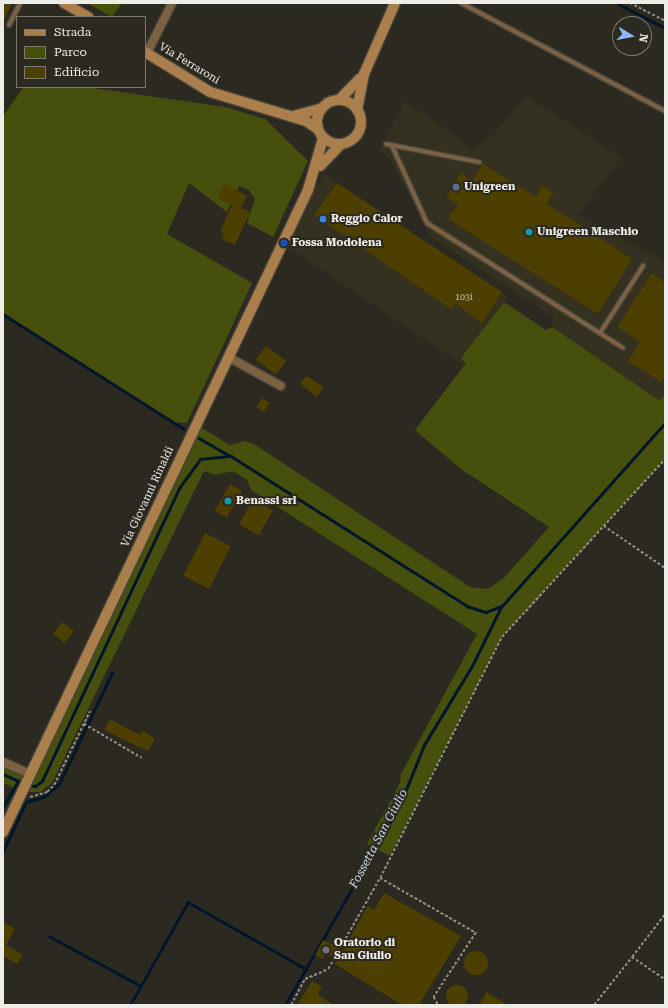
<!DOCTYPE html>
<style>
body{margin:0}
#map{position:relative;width:668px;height:1008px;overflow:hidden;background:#2c2a20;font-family:"Roboto Serif",serif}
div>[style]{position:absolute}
.built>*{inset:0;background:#353120;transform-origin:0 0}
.green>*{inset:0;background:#474f0d}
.stream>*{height:2.5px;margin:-1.25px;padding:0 1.25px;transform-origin:1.25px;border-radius:1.25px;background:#01162b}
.building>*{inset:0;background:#4c3f00;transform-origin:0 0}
.round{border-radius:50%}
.path>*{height:1.5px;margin-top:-0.75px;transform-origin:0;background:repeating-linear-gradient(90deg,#918f87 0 3px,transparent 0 5px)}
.roads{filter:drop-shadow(1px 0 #47453c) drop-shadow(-1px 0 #47453c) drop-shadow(0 1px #47453c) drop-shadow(0 -1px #47453c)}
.lane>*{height:4px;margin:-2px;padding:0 2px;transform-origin:2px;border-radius:2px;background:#7c6142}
.street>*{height:8px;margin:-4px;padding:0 4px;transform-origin:4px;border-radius:4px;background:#7c6142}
.secondary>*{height:10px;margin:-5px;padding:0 5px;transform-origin:5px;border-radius:5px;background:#ab7f4c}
.secondary>.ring{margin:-5px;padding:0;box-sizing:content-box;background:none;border:10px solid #ab7f4c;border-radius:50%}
.dots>*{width:11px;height:11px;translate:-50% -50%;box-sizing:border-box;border:2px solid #2c2a20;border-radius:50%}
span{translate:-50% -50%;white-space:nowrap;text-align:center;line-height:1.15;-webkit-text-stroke:4px #2c2a20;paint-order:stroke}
.number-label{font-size:9px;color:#c6c1ac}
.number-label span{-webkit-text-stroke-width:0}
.street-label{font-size:11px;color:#eeece6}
.poi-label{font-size:11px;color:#eeece6;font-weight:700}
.left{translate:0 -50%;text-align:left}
.water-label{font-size:12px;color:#cadbee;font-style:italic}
.frame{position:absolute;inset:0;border:4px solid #eeece6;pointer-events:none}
.legend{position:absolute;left:16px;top:16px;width:130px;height:72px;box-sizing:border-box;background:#2c2a20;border:1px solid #7a786f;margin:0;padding:5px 7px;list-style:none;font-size:12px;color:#eeece6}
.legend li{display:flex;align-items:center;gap:8px;height:20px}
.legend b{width:20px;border:1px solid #7a786f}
.north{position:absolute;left:612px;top:16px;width:40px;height:40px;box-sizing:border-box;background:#2c2a20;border:1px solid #7a786f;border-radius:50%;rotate:100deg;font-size:11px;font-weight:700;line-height:16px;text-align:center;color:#eeece6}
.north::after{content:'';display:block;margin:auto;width:14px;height:18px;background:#8bb9fc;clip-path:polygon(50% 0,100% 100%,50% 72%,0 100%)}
</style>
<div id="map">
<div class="built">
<i style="clip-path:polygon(526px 96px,621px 157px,578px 215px,665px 261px,665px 395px,660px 400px,552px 327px,554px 317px,430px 236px,391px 161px,379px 150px,405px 101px,458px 137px,471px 150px,494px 134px)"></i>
<i style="left:325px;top:174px;width:220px;height:81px;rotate:34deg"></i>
</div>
<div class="green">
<i style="clip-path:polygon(87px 3px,122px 3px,112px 17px)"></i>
<i style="clip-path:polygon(24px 87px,86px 87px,225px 107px,265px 119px,308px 161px,273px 237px,247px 223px,255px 199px,249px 190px,239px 186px,227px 212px,189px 183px,167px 234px,252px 283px,187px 423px,173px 422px,3px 314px,3px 116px)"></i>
<i style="clip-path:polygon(504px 302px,546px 330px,552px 327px,659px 400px,665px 395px,665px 459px,502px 637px,390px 856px,367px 844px,400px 783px,401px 774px,477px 634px,251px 490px,247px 480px,233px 471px,215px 475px,204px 471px,52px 783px,40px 792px,27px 792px,200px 427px,230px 445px,245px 441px,254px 444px,470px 587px,488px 589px,504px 578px,549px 527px,461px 469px,415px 430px,466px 363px,461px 358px)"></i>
<i style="clip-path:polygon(3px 766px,24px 775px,18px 790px,3px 783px)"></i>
</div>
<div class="stream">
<i style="left:617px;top:3px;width:54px;rotate:27.5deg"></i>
<i style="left:3px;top:314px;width:214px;rotate:32.4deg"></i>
<i style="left:199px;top:438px;width:34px;rotate:30deg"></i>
<i style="left:3px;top:774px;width:22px;rotate:24deg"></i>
<i style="left:27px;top:785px;width:8px;rotate:7deg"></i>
<i style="left:35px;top:786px;width:9px;rotate:-36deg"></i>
<i style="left:42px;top:781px;width:325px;rotate:-64.9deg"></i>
<i style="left:180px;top:487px;width:34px;rotate:-54deg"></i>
<i style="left:200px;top:459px;width:31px;rotate:-6deg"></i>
<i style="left:231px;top:456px;width:280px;rotate:32.4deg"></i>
<i style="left:467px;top:606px;width:20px;rotate:18deg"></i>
<i style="left:486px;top:612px;width:17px;rotate:-21deg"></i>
<i style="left:502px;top:606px;width:245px;rotate:-48.3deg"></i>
<i style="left:3px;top:807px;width:30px;rotate:-60deg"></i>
<i style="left:3px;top:851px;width:54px;rotate:-64.9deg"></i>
<i style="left:26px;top:802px;width:19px;rotate:-16deg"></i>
<i style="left:44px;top:797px;width:20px;rotate:-41deg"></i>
<i style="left:59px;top:784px;width:123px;rotate:-64.5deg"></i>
<i style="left:49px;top:936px;width:105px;rotate:28.5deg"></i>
<i style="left:130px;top:1005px;width:118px;rotate:-60.6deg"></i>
<i style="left:188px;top:902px;width:136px;rotate:29.6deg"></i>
<i style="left:285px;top:1005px;width:228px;rotate:-60.1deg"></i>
<i style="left:399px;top:807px;width:67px;rotate:-68deg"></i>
<i style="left:424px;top:745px;width:92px;rotate:-58.7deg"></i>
<i style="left:472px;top:666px;width:66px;rotate:-63.8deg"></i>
</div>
<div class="building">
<i style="clip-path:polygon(3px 3px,12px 3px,3px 23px)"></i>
<i style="clip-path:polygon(483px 164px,536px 197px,542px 186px,553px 193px,547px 204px,632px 259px,598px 314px,448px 219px,458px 204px,446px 197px,461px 173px,472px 181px)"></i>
<i style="clip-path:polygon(337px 183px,502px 292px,482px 323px,455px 303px,451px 309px,314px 215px)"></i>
<i style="clip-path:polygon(224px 184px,247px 196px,241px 208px,250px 212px,235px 245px,222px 239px,224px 234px,220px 232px,232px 205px,217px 198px)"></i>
<i style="clip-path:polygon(652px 273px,665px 282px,665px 375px,661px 382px,628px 361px,640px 342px,617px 327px)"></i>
<i style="left:266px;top:346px;width:25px;height:17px;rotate:37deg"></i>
<i style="clip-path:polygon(306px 376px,324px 387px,317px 397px,300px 384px)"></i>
<i style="left:262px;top:398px;width:9px;height:11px;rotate:32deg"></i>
<i style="left:230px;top:484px;width:14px;height:31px;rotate:30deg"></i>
<i style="left:253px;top:499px;width:23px;height:29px;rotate:29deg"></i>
<i style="left:205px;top:533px;width:29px;height:48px;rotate:27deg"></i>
<i style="left:62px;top:622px;width:15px;height:15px;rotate:37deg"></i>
<i style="clip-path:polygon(110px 719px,140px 735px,142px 731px,155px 738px,148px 751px,104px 730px)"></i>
<i style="clip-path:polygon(384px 893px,461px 936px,419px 1005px,402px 1005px,335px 964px,337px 960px,326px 953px,323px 959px,315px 955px,323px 940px,343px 950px,368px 906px,374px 910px)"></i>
<i style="clip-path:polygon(3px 922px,15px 929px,6px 945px,23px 955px,17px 964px,3px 956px)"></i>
<i class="round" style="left:464px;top:951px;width:24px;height:24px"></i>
<i style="clip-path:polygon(312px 981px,322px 987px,318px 995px,334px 1005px,297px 1005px)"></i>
<i class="round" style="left:446px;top:985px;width:22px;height:22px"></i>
<i style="clip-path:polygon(487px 992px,507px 1005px,479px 1005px)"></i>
</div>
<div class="path">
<i style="left:630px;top:3px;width:39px;rotate:27deg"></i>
<i style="left:323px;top:99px;width:8px;rotate:-23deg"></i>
<i style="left:604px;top:526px;width:74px;rotate:34.5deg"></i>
<i style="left:84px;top:724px;width:67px;rotate:30.4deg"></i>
<i style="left:30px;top:797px;width:18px;rotate:-16deg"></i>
<i style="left:47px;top:792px;width:10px;rotate:-45deg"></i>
<i style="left:54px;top:785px;width:82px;rotate:-64.1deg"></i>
<i style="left:380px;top:878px;width:111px;rotate:29.8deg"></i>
<i style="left:476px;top:933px;width:77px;rotate:123.3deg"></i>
<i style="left:434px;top:997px;width:9px;rotate:63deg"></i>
<i style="left:632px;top:957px;width:54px;rotate:-52.5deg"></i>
<i style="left:291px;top:1005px;width:30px;rotate:-62deg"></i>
<i style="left:305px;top:979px;width:25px;rotate:-23deg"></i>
<i style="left:328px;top:969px;width:105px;rotate:-60.3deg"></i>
<i style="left:380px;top:878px;width:270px;rotate:-63.2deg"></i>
<i style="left:502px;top:637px;width:241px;rotate:-47.5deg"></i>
<i style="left:594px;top:1005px;width:61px;rotate:-51.6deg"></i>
<i style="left:632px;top:957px;width:40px;rotate:34deg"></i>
</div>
<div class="roads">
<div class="lane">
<i style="left:461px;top:3px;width:231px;rotate:27.9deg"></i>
<i style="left:9px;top:25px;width:25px;rotate:-63deg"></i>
<i style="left:386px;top:144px;width:95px;rotate:11deg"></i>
<i style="left:393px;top:148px;width:82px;rotate:65.6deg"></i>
<i style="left:427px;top:223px;width:232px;rotate:32.5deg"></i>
<i style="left:600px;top:333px;width:80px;rotate:-57.3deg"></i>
</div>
<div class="street">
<i style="left:147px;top:53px;width:56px;rotate:-63.4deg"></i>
<i style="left:228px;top:357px;width:60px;rotate:28.7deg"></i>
<i style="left:3px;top:762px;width:30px;rotate:24deg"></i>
</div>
<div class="secondary">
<i style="left:64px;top:3px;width:28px;rotate:30deg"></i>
<i style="left:145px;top:52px;width:76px;rotate:31.6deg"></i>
<i style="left:210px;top:92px;width:100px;rotate:16.8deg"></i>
<i style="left:306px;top:121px;width:14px;rotate:34deg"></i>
<i class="ring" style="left:317px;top:100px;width:34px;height:34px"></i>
<i style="left:339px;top:100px;width:30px;rotate:-46deg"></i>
<i style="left:357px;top:110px;width:37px;rotate:-79deg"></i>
<i style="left:364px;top:74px;width:77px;rotate:-66.4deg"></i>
<i style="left:293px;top:116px;width:30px;rotate:-15deg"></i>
<i style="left:320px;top:166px;width:29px;rotate:-46deg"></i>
<i style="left:3px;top:832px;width:711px;rotate:-64.59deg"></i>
<i style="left:308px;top:190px;width:54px;rotate:-73.9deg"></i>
</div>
</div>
<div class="dots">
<i style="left:456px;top:187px;background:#5c6f8a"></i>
<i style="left:323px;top:219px;background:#3f7fe0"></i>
<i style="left:529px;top:232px;background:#0f9aa8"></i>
<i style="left:284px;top:243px;background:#1a4fb4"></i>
<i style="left:228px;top:501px;background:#0f9aa8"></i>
<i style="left:326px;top:950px;background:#6b7280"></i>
</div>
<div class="number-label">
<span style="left:464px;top:297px">103i</span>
</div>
<div class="street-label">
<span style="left:189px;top:64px;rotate:31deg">Via Ferraroni</span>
<span style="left:148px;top:497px;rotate:-65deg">Via Giovanni Rinaldi</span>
</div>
<div class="poi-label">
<span class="left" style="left:464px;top:187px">Unigreen</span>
<span class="left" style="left:331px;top:219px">Reggio Calor</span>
<span class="left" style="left:537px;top:232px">Unigreen Maschio</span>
<span class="left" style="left:292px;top:243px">Fossa Modolena</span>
<span class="left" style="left:236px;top:501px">Benassi srl</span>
<span class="left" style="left:334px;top:950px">Oratorio di<br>San Giulio</span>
</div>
<div class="water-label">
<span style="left:379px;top:839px;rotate:-62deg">Fossetta San Giulio</span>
</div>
<div class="frame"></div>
<ul class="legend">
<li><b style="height:5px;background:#ab7f4c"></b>Strada</li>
<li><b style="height:11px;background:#474f0d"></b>Parco</li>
<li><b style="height:11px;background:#4c3f00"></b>Edificio</li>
</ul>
<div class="north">N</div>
</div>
